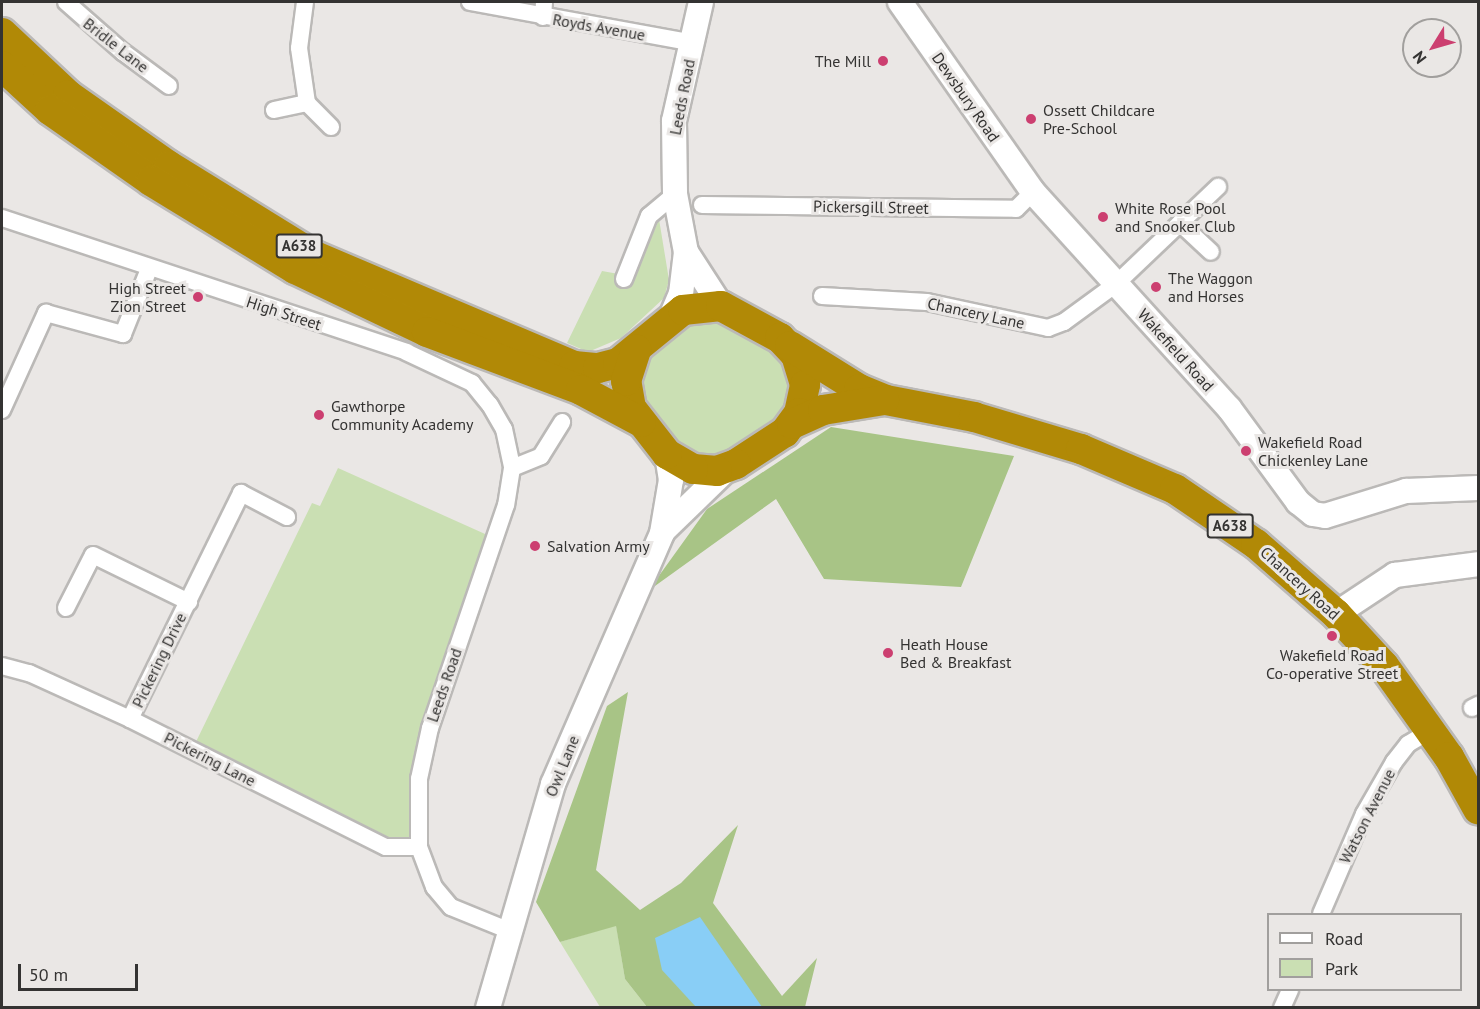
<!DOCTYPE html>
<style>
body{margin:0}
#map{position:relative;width:1480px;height:1009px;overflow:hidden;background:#eae7e5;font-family:"PT Sans",sans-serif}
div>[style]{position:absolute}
.green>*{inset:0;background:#cadfb3}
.forest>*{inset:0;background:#a8c486}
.water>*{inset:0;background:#89cef6}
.roads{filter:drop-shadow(2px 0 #bbb9b7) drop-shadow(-2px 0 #bbb9b7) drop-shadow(0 2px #bbb9b7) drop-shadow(0 -2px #bbb9b7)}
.street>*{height:16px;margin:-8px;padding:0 8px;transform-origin:8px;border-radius:8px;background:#fff}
.secondary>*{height:24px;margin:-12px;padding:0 12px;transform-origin:12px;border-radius:12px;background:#fff}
.highway>*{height:30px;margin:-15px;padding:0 15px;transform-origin:15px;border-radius:15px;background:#b18906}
.dots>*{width:16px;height:16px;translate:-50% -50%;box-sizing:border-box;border:3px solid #eae7e5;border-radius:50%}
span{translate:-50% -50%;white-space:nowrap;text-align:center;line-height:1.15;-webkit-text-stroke:6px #eae7e5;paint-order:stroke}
.shield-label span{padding:2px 4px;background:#eae7e5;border:2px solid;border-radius:4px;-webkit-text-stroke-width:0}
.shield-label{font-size:15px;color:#343332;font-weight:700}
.street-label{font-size:16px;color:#343332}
.poi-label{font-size:16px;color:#343332}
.right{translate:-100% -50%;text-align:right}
.left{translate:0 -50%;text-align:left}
.frame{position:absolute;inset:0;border:3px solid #343332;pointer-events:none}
.legend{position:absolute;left:1267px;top:913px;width:195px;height:78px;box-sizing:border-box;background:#eae7e5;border:2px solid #a19f9d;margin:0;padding:8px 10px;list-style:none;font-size:18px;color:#343332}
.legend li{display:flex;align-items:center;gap:12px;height:30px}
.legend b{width:30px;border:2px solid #a19f9d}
.north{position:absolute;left:1402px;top:18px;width:60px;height:60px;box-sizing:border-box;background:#eae7e5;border:2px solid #a19f9d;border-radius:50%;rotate:233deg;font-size:16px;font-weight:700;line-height:24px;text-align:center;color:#343332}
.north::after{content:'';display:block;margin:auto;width:21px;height:27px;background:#cc3f70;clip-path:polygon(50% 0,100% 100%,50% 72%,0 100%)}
.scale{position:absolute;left:18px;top:964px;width:120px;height:27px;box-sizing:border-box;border:3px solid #343332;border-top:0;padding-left:8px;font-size:18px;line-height:21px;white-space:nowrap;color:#343332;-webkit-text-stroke:4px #eae7e5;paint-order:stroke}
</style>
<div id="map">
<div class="green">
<i style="clip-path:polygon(659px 219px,669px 280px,664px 298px,621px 338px,588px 352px,567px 343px,602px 271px,635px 277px)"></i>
<i style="clip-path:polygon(683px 310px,780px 338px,804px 399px,717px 471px,641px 422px,636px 350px)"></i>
<i style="clip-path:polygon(338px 468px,494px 538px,430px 728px,419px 847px,386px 847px,192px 750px,312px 503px,320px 506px)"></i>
<i style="clip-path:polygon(616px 925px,625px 979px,647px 1007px,600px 1007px,560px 942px)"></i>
</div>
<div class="forest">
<i style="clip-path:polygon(831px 427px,1014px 456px,961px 587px,824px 579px,776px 499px,648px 591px,707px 509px)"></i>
<i style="clip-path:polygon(628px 692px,596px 870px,640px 910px,681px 883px,738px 825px,713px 903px,782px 996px,817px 958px,805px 1007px,647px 1007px,625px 979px,616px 926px,560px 942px,536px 902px,607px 706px)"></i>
</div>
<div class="water">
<i style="clip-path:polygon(700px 917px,762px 1007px,696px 1007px,662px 970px,655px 938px)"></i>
</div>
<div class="roads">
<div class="street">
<i style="left:66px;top:2px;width:76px;rotate:41.3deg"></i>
<i style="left:123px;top:52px;width:57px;rotate:36.5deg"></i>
<i style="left:305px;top:2px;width:46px;rotate:97.4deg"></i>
<i style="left:299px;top:48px;width:56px;rotate:81.7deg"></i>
<i style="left:470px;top:2px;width:227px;rotate:10.4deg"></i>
<i style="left:543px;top:17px;width:15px;rotate:-86deg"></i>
<i style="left:274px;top:110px;width:34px;rotate:-12deg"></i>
<i style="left:307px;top:103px;width:34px;rotate:45deg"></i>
<i style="left:702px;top:205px;width:314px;rotate:0.7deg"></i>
<i style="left:1016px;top:209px;width:24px;rotate:-45deg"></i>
<i style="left:2px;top:218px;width:426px;rotate:18.3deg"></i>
<i style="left:406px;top:352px;width:73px;rotate:25.2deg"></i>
<i style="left:472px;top:383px;width:28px;rotate:51deg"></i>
<i style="left:490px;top:405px;width:28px;rotate:60deg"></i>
<i style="left:504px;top:429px;width:40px;rotate:78deg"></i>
<i style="left:512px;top:468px;width:37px;rotate:99deg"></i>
<i style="left:506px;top:505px;width:236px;rotate:108.8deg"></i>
<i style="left:430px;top:728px;width:52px;rotate:102.2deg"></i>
<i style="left:419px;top:779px;width:68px;rotate:90deg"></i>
<i style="left:419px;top:847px;width:43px;rotate:69.4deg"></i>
<i style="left:434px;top:887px;width:26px;rotate:50deg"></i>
<i style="left:451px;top:907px;width:64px;rotate:22.1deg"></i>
<i style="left:1180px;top:223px;width:42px;rotate:43.1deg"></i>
<i style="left:624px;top:279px;width:68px;rotate:-68.4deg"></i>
<i style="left:649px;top:216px;width:34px;rotate:-40deg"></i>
<i style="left:822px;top:296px;width:105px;rotate:3.3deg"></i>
<i style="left:927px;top:302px;width:124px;rotate:12.1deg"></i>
<i style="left:1048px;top:328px;width:17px;rotate:-21deg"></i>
<i style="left:1064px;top:322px;width:64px;rotate:-36.2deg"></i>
<i style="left:1116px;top:284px;width:141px;rotate:-43.6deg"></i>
<i style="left:2px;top:410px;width:107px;rotate:-65.6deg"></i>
<i style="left:46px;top:313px;width:80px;rotate:15.3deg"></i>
<i style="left:123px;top:334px;width:70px;rotate:-68.2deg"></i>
<i style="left:512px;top:468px;width:31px;rotate:-22deg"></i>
<i style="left:541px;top:456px;width:40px;rotate:-58deg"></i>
<i style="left:66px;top:608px;width:59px;rotate:-63deg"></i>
<i style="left:93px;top:555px;width:107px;rotate:26.1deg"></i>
<i style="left:2px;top:666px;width:28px;rotate:15deg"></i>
<i style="left:29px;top:673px;width:111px;rotate:24.5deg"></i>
<i style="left:130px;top:719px;width:286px;rotate:26.6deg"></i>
<i style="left:386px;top:847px;width:33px"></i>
<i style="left:1472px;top:708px;width:7px;rotate:-27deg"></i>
<i style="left:130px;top:719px;width:252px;rotate:-63.8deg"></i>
<i style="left:241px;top:493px;width:52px;rotate:27.6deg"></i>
<i style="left:1321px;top:914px;width:109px;rotate:-66.7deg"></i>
<i style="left:1364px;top:814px;width:60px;rotate:-60deg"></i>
<i style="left:1394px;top:762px;width:23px;rotate:-52deg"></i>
<i style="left:1408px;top:744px;width:27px;rotate:-31deg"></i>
<i style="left:1282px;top:1008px;width:20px;rotate:-66deg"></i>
</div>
<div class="secondary">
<i style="left:701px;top:2px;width:122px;rotate:102.8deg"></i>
<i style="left:674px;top:121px;width:73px;rotate:89.2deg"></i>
<i style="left:675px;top:194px;width:59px;rotate:79.3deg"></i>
<i style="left:686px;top:252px;width:64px;rotate:57.1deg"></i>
<i style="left:900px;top:2px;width:232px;rotate:55deg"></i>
<i style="left:1033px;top:192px;width:292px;rotate:47.8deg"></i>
<i style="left:1229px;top:408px;width:117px;rotate:53.7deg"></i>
<i style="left:1298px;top:502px;width:19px;rotate:39deg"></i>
<i style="left:1313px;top:514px;width:12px;rotate:9deg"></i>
<i style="left:1325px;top:516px;width:85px;rotate:-17.2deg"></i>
<i style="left:1406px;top:491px;width:72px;rotate:-2.4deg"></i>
<i style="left:671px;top:317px;width:25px;rotate:-67deg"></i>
<i style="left:681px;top:294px;width:42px;rotate:-83.2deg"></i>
<i style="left:665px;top:529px;width:88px;rotate:-44.1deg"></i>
<i style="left:1336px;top:614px;width:71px;rotate:-33.5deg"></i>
<i style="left:1395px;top:575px;width:84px;rotate:-7.5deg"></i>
<i style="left:488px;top:1008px;width:233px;rotate:-73.8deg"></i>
<i style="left:553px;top:784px;width:274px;rotate:-66.5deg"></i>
<i style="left:662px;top:533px;width:54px;rotate:-80.4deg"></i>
<i style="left:671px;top:480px;width:26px;rotate:-99deg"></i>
</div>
<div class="highway">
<i style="left:2px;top:33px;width:91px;rotate:43.2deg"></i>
<i style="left:68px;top:95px;width:123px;rotate:35.1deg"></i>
<i style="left:169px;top:166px;width:172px;rotate:31.7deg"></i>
<i style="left:315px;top:256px;width:281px;rotate:23deg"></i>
<i style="left:574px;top:366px;width:24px;rotate:5deg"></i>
<i style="left:598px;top:368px;width:21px;rotate:-14deg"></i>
<i style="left:618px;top:363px;width:84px;rotate:-39.2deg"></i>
<i style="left:683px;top:310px;width:38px;rotate:-6deg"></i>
<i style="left:721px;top:306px;width:67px;rotate:28.5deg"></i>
<i style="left:780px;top:338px;width:23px;rotate:47deg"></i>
<i style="left:796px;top:355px;width:31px;rotate:73deg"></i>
<i style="left:805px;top:385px;width:29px;rotate:102deg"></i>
<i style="left:799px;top:413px;width:24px;rotate:126deg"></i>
<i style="left:785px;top:432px;width:59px;rotate:146.9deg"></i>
<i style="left:736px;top:464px;width:20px;rotate:160deg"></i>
<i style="left:717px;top:471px;width:24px;rotate:-175deg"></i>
<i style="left:693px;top:469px;width:30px;rotate:-150deg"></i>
<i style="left:667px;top:454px;width:58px;rotate:-128deg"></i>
<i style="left:631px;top:408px;width:27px;rotate:-100deg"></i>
<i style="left:626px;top:381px;width:33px;rotate:-72deg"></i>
<i style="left:2px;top:66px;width:65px;rotate:42.5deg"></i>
<i style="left:50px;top:110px;width:123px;rotate:35.1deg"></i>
<i style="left:151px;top:181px;width:169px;rotate:31.4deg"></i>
<i style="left:295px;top:269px;width:146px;rotate:25.5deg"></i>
<i style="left:427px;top:332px;width:165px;rotate:20.6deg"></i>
<i style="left:581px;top:390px;width:68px;rotate:28.1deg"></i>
<i style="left:790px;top:346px;width:81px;rotate:31.9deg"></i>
<i style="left:859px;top:389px;width:29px;rotate:22deg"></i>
<i style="left:886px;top:400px;width:90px;rotate:10.9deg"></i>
<i style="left:974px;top:417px;width:112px;rotate:16.7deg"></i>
<i style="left:1081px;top:449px;width:102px;rotate:23.1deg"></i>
<i style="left:1175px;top:489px;width:98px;rotate:34.2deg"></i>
<i style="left:1256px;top:544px;width:106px;rotate:41.2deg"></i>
<i style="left:1336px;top:614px;width:71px;rotate:47.3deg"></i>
<i style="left:1384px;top:666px;width:112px;rotate:54.5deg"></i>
<i style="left:1449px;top:757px;width:60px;rotate:60.9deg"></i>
<i style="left:792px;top:424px;width:34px;rotate:-24deg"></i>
<i style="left:823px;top:410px;width:62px;rotate:-9.3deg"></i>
</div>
</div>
<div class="dots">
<i style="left:883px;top:61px;background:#cc3f70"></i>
<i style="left:1031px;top:119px;background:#cc3f70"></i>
<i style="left:1103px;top:217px;background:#cc3f70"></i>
<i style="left:1156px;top:287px;background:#cc3f70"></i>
<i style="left:198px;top:297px;background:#cc3f70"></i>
<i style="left:319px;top:415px;background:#cc3f70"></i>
<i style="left:1246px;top:451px;background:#cc3f70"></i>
<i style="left:535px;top:546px;background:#cc3f70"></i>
<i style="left:1332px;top:636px;background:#cc3f70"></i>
<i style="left:888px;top:653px;background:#cc3f70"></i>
</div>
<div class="shield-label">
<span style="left:299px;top:246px">A638</span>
<span style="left:1230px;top:526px">A638</span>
</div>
<div class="street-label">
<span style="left:599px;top:27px;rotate:10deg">Royds Avenue</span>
<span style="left:116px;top:45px;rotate:38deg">Bridle Lane</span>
<span style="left:682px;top:97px;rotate:-79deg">Leeds Road</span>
<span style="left:966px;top:97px;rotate:55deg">Dewsbury Road</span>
<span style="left:871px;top:207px;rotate:1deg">Pickersgill Street</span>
<span style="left:284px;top:313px;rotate:18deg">High Street</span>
<span style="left:976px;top:313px;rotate:12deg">Chancery Lane</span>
<span style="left:1176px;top:350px;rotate:48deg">Wakefield Road</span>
<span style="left:1300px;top:583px;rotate:42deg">Chancery Road</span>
<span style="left:159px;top:660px;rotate:-64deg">Pickering Drive</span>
<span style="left:444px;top:685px;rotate:-71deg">Leeds Road</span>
<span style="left:210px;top:759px;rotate:27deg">Pickering Lane</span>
<span style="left:562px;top:766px;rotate:-68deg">Owl Lane</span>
<span style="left:1367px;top:816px;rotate:-63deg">Watson Avenue</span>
</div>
<div class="poi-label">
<span class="right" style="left:871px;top:61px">The Mill</span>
<span class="left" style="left:1043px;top:119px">Ossett Childcare<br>Pre-School</span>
<span class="left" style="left:1115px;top:217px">White Rose Pool<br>and Snooker Club</span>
<span class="left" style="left:1168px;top:287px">The Waggon<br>and Horses</span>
<span class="right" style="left:186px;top:297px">High Street<br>Zion Street</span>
<span class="left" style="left:331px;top:415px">Gawthorpe<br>Community Academy</span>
<span class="left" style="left:1258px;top:451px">Wakefield Road<br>Chickenley Lane</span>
<span class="left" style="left:547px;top:546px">Salvation Army</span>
<span class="left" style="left:900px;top:653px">Heath House<br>Bed &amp; Breakfast</span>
<span style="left:1332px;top:664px">Wakefield Road<br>Co-operative Street</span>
</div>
<div class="frame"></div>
<ul class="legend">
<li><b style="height:8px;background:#fff"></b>Road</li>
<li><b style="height:16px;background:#cadfb3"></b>Park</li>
</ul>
<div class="north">N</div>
<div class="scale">50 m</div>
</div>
